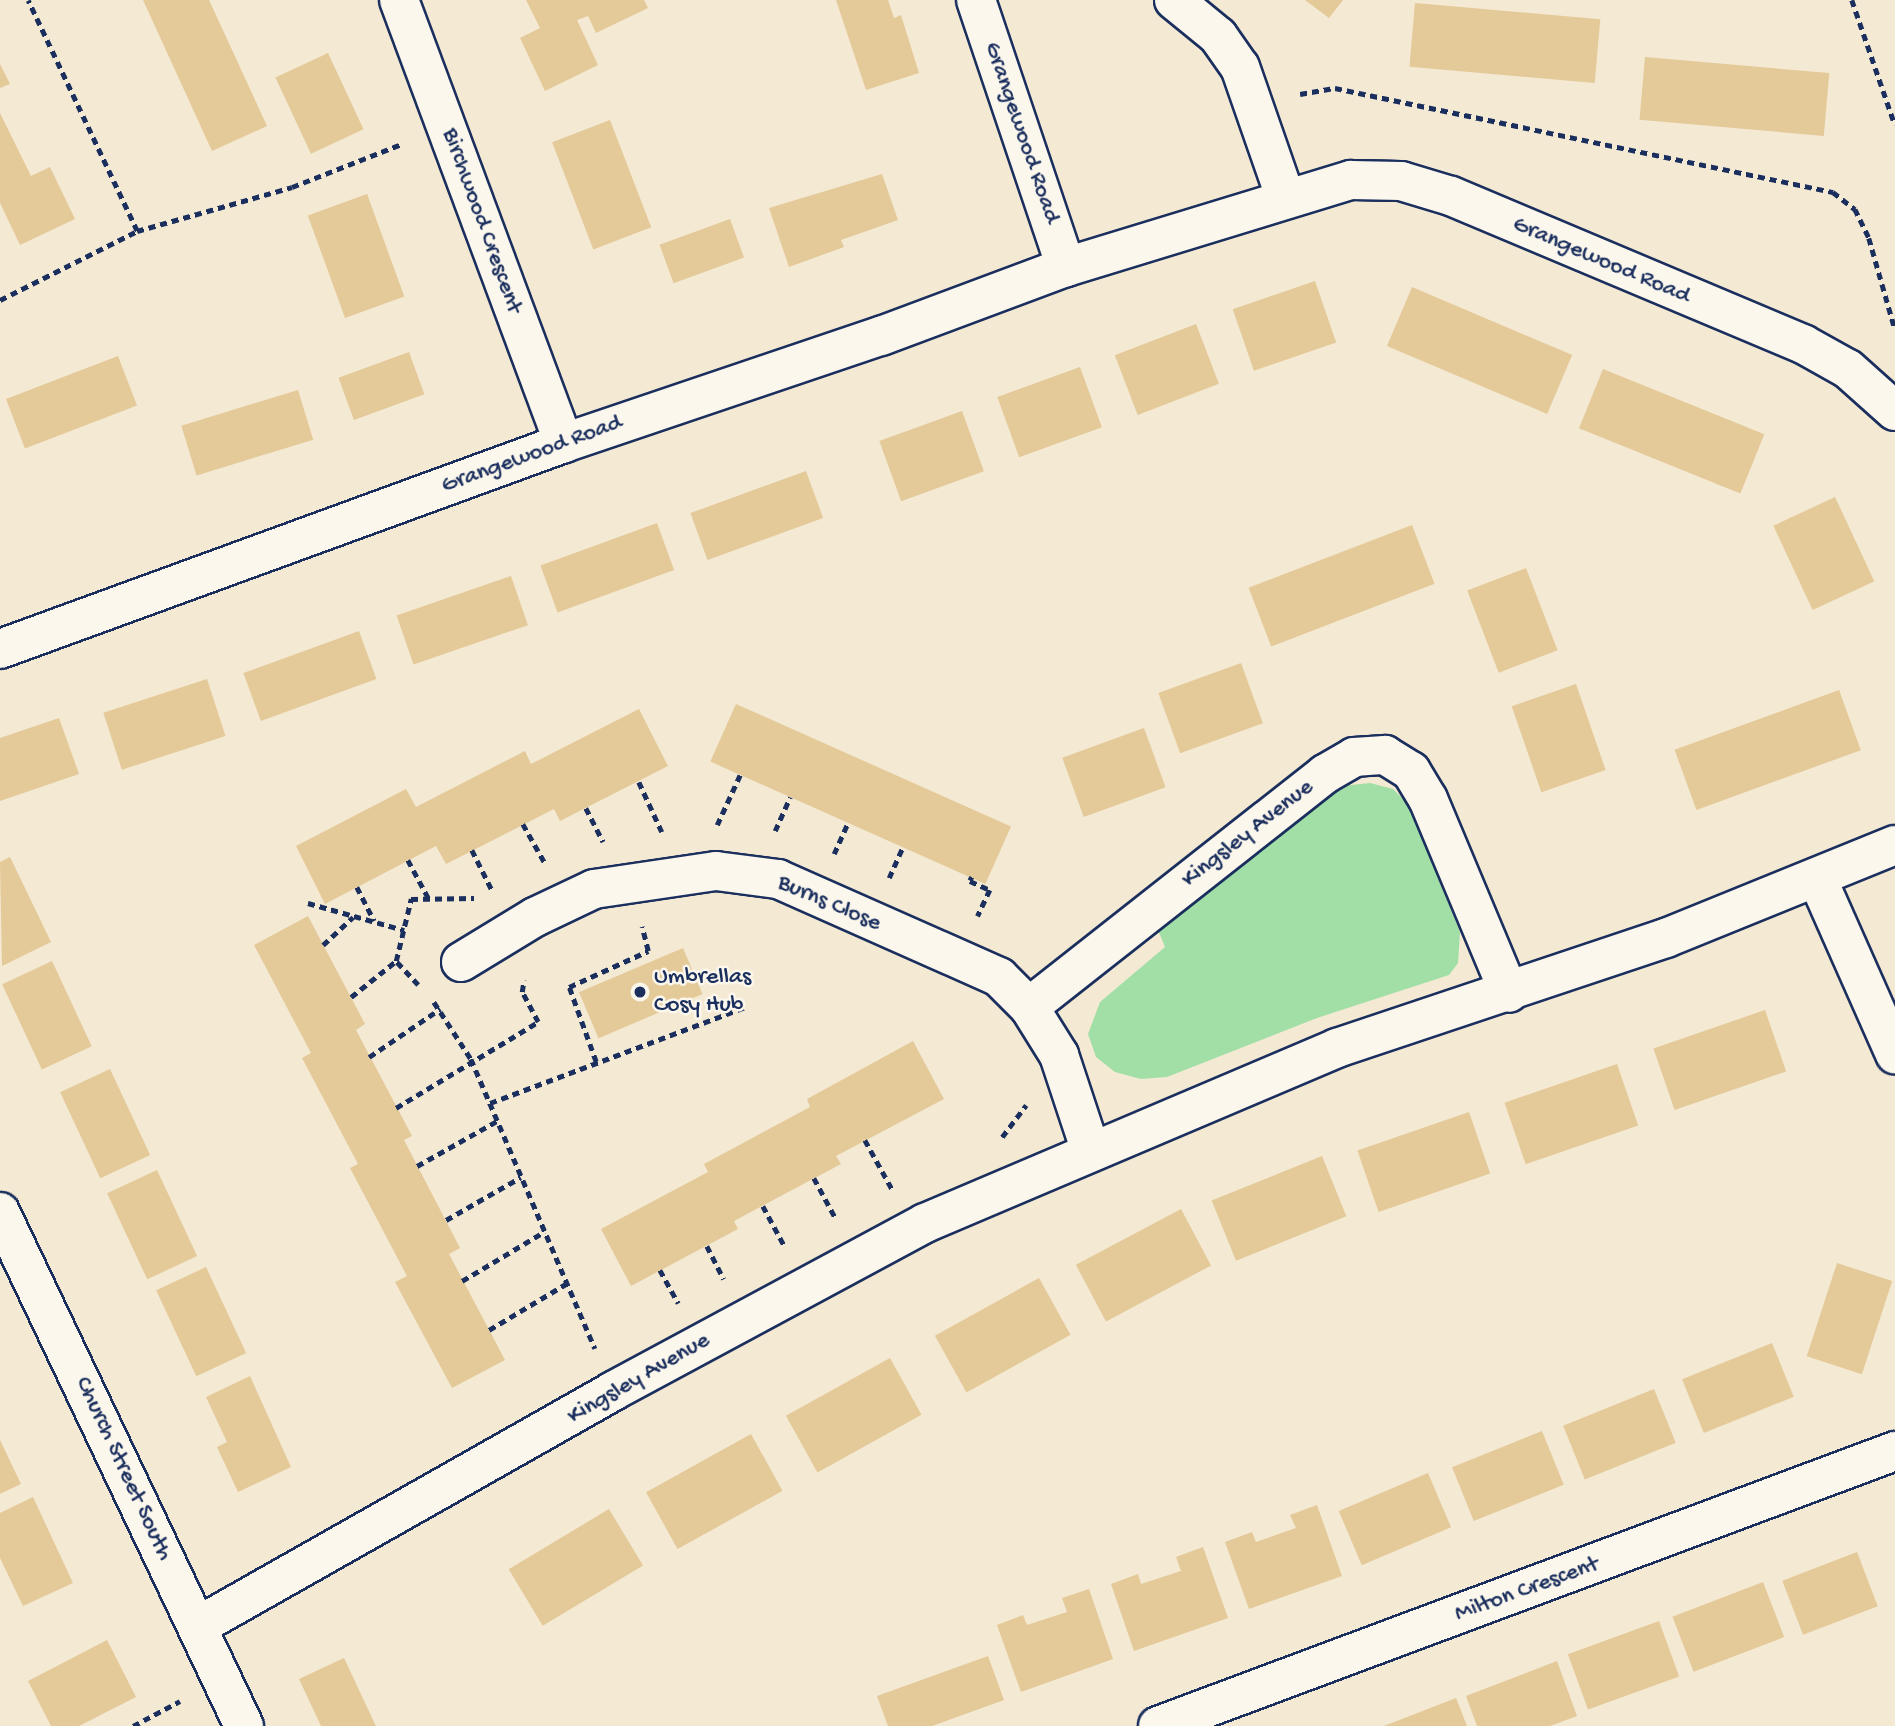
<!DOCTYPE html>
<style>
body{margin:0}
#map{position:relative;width:1895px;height:1726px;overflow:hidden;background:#f4e9d3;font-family:"Gochi Hand",sans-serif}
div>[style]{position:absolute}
.green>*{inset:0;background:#a1dfa7}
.building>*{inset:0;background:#e4c999;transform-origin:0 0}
.path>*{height:4.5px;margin-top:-2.25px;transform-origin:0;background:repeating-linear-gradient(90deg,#1b2f5e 0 7px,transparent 0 12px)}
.roads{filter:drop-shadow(2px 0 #1b2f5e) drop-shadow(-2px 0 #1b2f5e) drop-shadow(0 2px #1b2f5e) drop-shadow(0 -2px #1b2f5e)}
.minor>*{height:38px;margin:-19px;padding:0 19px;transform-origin:19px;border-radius:19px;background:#fbf7ec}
.tertiary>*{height:38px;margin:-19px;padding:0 19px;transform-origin:19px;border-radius:19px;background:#fbf7ec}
.dots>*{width:19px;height:19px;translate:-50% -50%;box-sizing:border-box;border:4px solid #fbf7ec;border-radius:50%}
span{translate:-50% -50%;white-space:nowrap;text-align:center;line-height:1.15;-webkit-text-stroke:5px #fbf7ec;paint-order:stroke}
.street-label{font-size:24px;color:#1b2f5e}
.poi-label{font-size:24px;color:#1b2f5e}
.left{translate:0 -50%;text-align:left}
</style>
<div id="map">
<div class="green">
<i style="clip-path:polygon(1370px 783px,1393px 789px,1408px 804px,1460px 932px,1458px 963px,1449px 975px,1317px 1018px,1167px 1077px,1141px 1079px,1115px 1072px,1096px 1057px,1088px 1034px,1100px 1002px,1165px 947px,1158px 930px,1318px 800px,1342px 786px)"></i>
</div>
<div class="building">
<i style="clip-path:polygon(143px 0,209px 0,267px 126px,212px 151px)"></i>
<i style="clip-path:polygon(526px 0,644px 0,648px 8px,596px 33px,588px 16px,577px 20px,598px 65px,545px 91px,520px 38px,540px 28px)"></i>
<i style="clip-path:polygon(836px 0,888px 0,894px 18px,901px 15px,919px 73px,866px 90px)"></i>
<i style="clip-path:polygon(1305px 0,1343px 0,1329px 18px)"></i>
<i style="left:1415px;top:3px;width:186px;height:64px;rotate:5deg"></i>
<i style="left:328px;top:53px;width:84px;height:58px;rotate:65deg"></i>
<i style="left:1645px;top:57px;width:185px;height:63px;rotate:5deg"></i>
<i style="clip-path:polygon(0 64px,10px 84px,0 88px)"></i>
<i style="clip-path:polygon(0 113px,31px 176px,50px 167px,75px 219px,20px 245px,0 203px)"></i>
<i style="left:610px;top:120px;width:115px;height:62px;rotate:69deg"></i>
<i style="clip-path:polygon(882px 174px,898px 220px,841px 240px,844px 247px,789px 267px,769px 208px)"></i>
<i style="left:367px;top:194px;width:109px;height:63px;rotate:70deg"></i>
<i style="left:730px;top:219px;width:41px;height:75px;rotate:70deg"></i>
<i style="left:1315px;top:281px;width:65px;height:87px;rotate:71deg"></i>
<i style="left:1412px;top:287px;width:174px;height:64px;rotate:23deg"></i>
<i style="left:1196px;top:324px;width:64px;height:87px;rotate:69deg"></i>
<i style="left:409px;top:352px;width:45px;height:75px;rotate:70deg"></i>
<i style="left:118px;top:356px;width:53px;height:120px;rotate:69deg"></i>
<i style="left:1080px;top:367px;width:64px;height:88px;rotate:70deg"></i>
<i style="left:1603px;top:369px;width:174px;height:64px;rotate:22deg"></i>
<i style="left:298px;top:390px;width:52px;height:122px;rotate:73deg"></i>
<i style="left:962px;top:411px;width:64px;height:88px;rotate:70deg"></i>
<i style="left:806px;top:471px;width:50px;height:123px;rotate:70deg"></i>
<i style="left:1835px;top:497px;width:93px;height:68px;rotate:65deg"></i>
<i style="left:657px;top:523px;width:50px;height:124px;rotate:70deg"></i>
<i style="left:1412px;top:525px;width:63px;height:175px;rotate:69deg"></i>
<i style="left:1526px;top:568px;width:88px;height:63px;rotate:69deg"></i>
<i style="left:511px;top:576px;width:52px;height:121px;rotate:71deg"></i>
<i style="left:359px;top:631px;width:51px;height:123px;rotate:70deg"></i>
<i style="left:1241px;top:663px;width:64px;height:88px;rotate:70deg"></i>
<i style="left:207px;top:679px;width:60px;height:109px;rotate:72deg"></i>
<i style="left:1576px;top:684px;width:91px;height:68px;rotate:71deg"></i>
<i style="left:1839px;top:690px;width:64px;height:175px;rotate:70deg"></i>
<i style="left:736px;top:704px;width:301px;height:63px;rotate:24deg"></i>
<i style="clip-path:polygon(639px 709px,668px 766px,560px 821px,554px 809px,446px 864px,436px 846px,325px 904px,296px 846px,406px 789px,416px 807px,525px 751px,531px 764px)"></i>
<i style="clip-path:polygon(59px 718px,79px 774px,0 801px,0 738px)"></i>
<i style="left:1144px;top:728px;width:63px;height:87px;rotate:70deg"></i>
<i style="clip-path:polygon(10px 857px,51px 942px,2px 966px,0 862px)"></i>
<i style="clip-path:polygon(308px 916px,365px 1024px,356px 1030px,412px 1136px,404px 1140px,460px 1248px,449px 1254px,505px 1360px,452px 1388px,395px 1282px,407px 1276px,350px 1168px,358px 1164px,302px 1058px,311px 1053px,254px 945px)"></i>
<i style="left:683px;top:948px;width:50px;height:113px;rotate:67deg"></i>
<i style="left:52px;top:961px;width:94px;height:55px;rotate:65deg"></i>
<i style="left:1765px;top:1010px;width:65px;height:118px;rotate:71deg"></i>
<i style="clip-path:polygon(913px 1041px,944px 1099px,836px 1156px,841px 1164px,734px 1221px,738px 1229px,631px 1286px,601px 1229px,708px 1172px,704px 1164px,810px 1107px,807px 1099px)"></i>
<i style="left:1617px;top:1064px;width:65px;height:119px;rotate:71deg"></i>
<i style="left:110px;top:1069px;width:95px;height:55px;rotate:65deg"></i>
<i style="left:1469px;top:1112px;width:65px;height:118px;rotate:71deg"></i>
<i style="left:1322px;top:1156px;width:65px;height:119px;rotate:68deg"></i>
<i style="left:157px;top:1170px;width:95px;height:55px;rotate:65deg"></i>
<i style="left:1181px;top:1209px;width:64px;height:119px;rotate:62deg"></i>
<i style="left:1837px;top:1263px;width:58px;height:98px;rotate:18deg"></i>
<i style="left:206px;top:1267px;width:95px;height:55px;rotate:65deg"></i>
<i style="left:1039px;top:1278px;width:65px;height:119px;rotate:61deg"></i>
<i style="left:1772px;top:1343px;width:58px;height:97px;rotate:68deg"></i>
<i style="left:890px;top:1358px;width:65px;height:119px;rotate:61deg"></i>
<i style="clip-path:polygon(250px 1376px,291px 1467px,238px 1492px,217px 1447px,227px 1442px,206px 1397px)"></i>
<i style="left:1654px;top:1389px;width:58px;height:98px;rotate:68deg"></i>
<i style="left:1542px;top:1431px;width:58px;height:97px;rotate:68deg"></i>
<i style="left:751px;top:1434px;width:65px;height:120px;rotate:61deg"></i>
<i style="clip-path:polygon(0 1440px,21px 1484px,0 1494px)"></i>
<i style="left:1428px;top:1473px;width:59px;height:97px;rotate:67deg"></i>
<i style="clip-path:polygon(33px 1497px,73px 1583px,23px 1606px,0 1558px,0 1513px)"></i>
<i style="clip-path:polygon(1317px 1505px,1342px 1576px,1249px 1609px,1225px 1542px,1252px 1532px,1256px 1542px,1296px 1528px,1290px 1515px)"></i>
<i style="left:609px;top:1509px;width:66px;height:117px;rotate:59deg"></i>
<i style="clip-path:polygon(1203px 1547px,1228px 1618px,1134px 1651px,1111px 1584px,1138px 1574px,1141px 1584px,1181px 1571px,1176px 1557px)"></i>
<i style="left:1857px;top:1552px;width:58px;height:80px;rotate:69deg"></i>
<i style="left:1763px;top:1582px;width:59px;height:97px;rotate:69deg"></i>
<i style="clip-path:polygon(1089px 1589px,1113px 1659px,1021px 1692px,997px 1625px,1023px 1615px,1027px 1625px,1067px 1612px,1062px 1598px)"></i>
<i style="left:1659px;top:1621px;width:59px;height:97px;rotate:70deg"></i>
<i style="clip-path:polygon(107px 1640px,136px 1697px,79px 1726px,51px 1726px,28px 1681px)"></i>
<i style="clip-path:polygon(988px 1656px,1004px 1700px,932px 1726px,888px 1726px,877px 1696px)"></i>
<i style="clip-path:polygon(344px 1658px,374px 1722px,376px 1726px,321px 1726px,299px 1679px)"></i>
<i style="clip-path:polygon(1557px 1661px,1577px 1716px,1550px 1726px,1477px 1726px,1466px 1696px)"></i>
<i style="clip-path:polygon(1456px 1698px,1467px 1726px,1384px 1726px)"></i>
</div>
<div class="path">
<i style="left:1852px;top:0;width:132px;rotate:71deg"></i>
<i style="left:1300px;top:94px;width:36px;rotate:-10deg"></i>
<i style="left:1335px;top:88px;width:509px;rotate:11.8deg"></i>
<i style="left:1833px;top:192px;width:28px;rotate:38deg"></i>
<i style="left:1855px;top:209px;width:32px;rotate:64deg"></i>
<i style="left:1869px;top:238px;width:95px;rotate:74.1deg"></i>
<i style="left:137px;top:231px;width:161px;rotate:-15.8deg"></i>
<i style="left:292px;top:187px;width:118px;rotate:-21.4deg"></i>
<i style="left:0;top:300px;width:153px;rotate:-26.7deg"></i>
<i style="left:137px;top:231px;width:255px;rotate:-115.3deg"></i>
<i style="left:639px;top:782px;width:55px;rotate:65.3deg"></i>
<i style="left:586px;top:808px;width:38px;rotate:63deg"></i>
<i style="left:523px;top:824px;width:45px;rotate:60.6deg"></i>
<i style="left:717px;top:825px;width:55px;rotate:-65.3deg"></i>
<i style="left:775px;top:831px;width:37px;rotate:-66deg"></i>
<i style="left:472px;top:850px;width:45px;rotate:63.4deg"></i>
<i style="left:834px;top:854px;width:34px;rotate:-66deg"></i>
<i style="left:408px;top:860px;width:44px;rotate:61.7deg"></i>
<i style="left:972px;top:877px;width:4px;rotate:117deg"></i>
<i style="left:970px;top:881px;width:22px;rotate:24deg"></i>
<i style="left:990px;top:890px;width:29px;rotate:115deg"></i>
<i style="left:889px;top:878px;width:34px;rotate:-66deg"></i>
<i style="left:357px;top:887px;width:38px;rotate:63deg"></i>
<i style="left:308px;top:903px;width:100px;rotate:15.7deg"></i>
<i style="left:323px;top:945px;width:41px;rotate:-43deg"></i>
<i style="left:418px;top:985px;width:33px;rotate:-133deg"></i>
<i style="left:396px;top:961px;width:64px;rotate:-76.4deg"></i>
<i style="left:411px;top:899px;width:63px;rotate:-0.9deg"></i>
<i style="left:351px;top:997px;width:58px;rotate:-38.7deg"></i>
<i style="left:434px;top:1002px;width:68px;rotate:57deg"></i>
<i style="left:471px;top:1059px;width:315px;rotate:66.8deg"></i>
<i style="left:369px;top:1057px;width:86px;rotate:-34.1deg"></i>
<i style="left:596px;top:1062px;width:80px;rotate:-109.8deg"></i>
<i style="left:569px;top:987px;width:87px;rotate:-24.5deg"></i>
<i style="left:648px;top:951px;width:25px;rotate:-104deg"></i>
<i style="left:490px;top:1103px;width:272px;rotate:-20.6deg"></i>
<i style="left:396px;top:1108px;width:166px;rotate:-31.2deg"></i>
<i style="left:538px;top:1022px;width:34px;rotate:-118deg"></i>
<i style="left:522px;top:992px;width:12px;rotate:-81deg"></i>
<i style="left:1002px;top:1137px;width:40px;rotate:-53deg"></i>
<i style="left:865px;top:1140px;width:56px;rotate:61.1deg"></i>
<i style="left:417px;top:1166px;width:92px;rotate:-29.4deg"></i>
<i style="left:814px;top:1178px;width:44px;rotate:61.7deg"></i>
<i style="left:763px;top:1206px;width:44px;rotate:61.7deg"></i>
<i style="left:446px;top:1220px;width:86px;rotate:-29.8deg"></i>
<i style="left:707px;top:1246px;width:37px;rotate:63deg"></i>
<i style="left:660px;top:1270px;width:38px;rotate:61deg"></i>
<i style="left:462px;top:1281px;width:96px;rotate:-30.9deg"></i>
<i style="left:489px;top:1330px;width:90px;rotate:-30.9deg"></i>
<i style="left:133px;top:1726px;width:53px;rotate:-28deg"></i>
</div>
<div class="roads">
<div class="minor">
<i style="left:399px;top:0;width:473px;rotate:69.6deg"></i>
<i style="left:976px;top:0;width:282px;rotate:71.4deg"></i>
<i style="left:1174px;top:0;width:57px;rotate:39.3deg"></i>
<i style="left:1218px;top:36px;width:38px;rotate:55deg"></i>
<i style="left:1240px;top:67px;width:137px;rotate:70.8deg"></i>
<i style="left:0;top:649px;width:600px;rotate:-20.06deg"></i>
<i style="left:564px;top:443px;width:335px;rotate:-18.7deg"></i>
<i style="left:881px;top:336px;width:197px;rotate:-20.5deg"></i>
<i style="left:1066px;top:267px;width:298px;rotate:-17deg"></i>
<i style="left:1351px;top:180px;width:50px;rotate:1.1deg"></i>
<i style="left:1401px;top:181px;width:52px;rotate:16.7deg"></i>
<i style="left:1451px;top:196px;width:382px;rotate:22.8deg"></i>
<i style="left:1803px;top:344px;width:51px;rotate:29.1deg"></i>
<i style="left:1848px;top:369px;width:63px;rotate:41.8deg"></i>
<i style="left:1817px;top:878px;width:193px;rotate:66.1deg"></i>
<i style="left:461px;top:962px;width:87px;rotate:-31.3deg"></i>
<i style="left:535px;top:917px;width:65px;rotate:-25.4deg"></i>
<i style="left:594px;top:889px;width:123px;rotate:-8.4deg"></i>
<i style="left:716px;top:871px;width:63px;rotate:7.4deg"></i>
<i style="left:778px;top:879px;width:242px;rotate:23.9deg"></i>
<i style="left:999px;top:977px;width:42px;rotate:45deg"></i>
<i style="left:1029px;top:1007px;width:57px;rotate:58deg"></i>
<i style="left:1059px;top:1055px;width:99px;rotate:71.7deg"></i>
<i style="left:1029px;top:1007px;width:377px;rotate:-38.2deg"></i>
<i style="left:1325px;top:774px;width:34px;rotate:-30deg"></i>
<i style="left:1354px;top:757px;width:31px;rotate:-4deg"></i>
<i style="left:1385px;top:755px;width:31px;rotate:32deg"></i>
<i style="left:1411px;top:771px;width:33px;rotate:59deg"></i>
<i style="left:1428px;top:799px;width:210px;rotate:67.3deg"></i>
<i style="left:198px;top:1626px;width:477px;rotate:-29.5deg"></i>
<i style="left:613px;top:1391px;width:354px;rotate:-28.3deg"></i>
<i style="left:925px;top:1223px;width:448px;rotate:-23deg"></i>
<i style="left:1337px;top:1048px;width:347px;rotate:-18.5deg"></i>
<i style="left:1666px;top:938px;width:247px;rotate:-22.1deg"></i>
<i style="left:1158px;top:1726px;width:787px;rotate:-20.46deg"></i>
</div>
<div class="tertiary">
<i style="left:0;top:1212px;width:569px;rotate:64.61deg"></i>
</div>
</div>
<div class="dots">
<i style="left:640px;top:992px;background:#1b2f5e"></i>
</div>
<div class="street-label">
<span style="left:1021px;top:133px;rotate:71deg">Grangewood Road</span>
<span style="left:481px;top:221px;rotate:70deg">Birchwood Crescent</span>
<span style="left:1601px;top:261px;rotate:23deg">Grangewood Road</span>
<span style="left:532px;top:455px;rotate:-20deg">Grangewood Road</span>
<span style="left:1248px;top:834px;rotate:-38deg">Kingsley Avenue</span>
<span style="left:829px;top:904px;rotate:23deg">Burns Close</span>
<span style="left:639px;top:1379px;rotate:-30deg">Kingsley Avenue</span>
<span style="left:123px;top:1469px;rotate:65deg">Church Street South</span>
<span style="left:1527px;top:1590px;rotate:-20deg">Milton Crescent</span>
</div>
<div class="poi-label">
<span class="left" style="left:654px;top:992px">Umbrellas<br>Cosy Hub</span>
</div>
</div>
